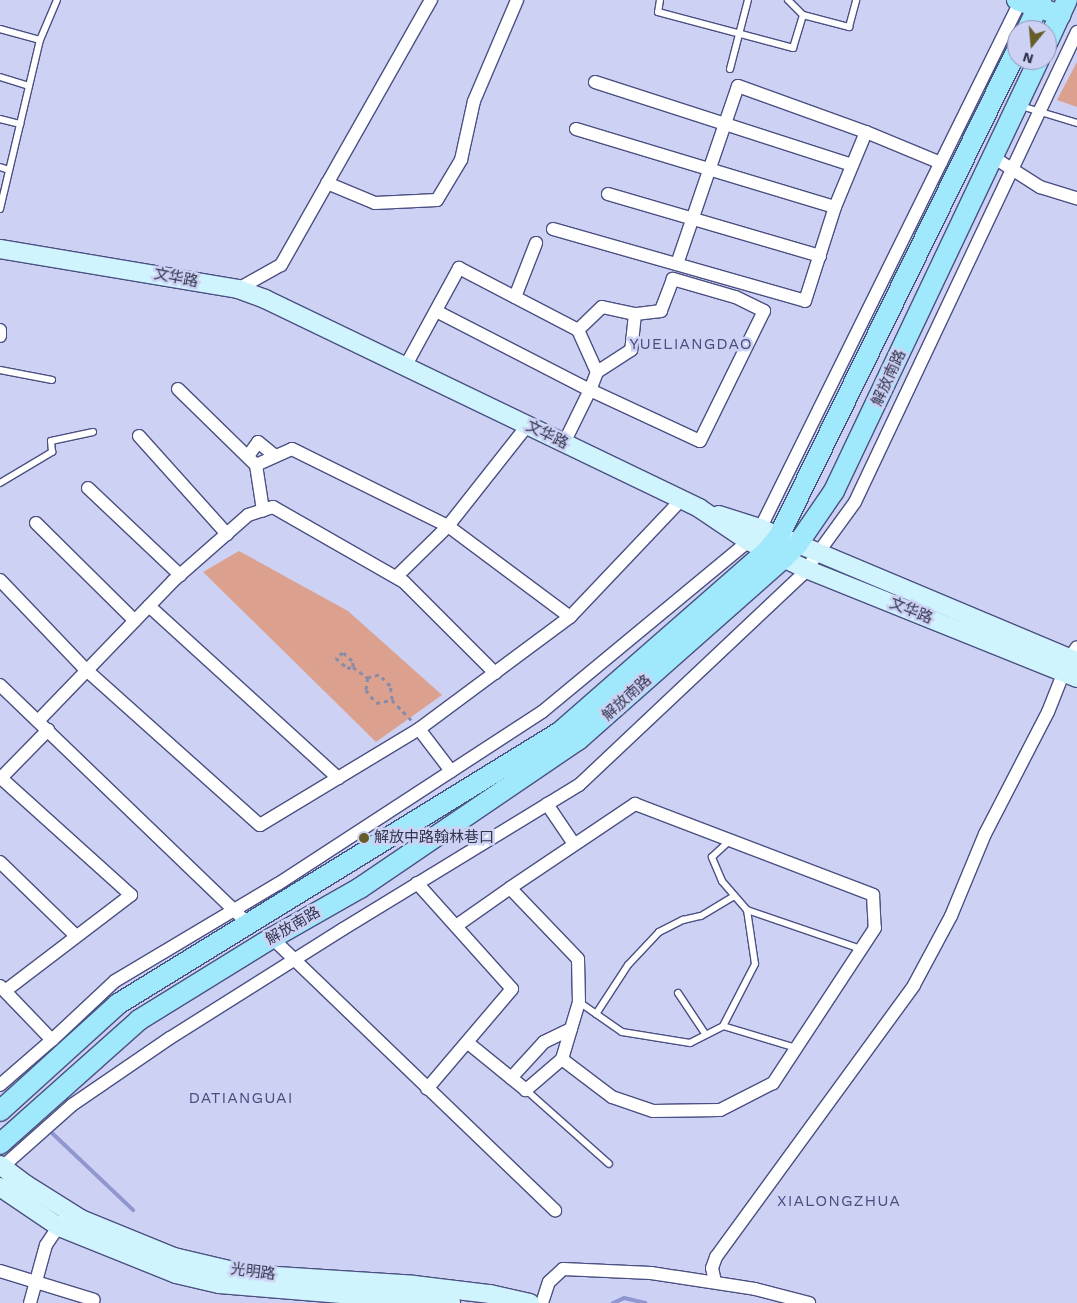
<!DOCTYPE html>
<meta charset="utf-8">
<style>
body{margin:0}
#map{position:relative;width:1077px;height:1303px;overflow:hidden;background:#cdd2f5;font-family:"Work Sans","Noto Sans SC",sans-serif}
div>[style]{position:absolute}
.green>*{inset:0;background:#dca18e}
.stream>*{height:4px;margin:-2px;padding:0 2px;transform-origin:2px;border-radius:2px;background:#9097ce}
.path>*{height:2.5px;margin-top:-1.25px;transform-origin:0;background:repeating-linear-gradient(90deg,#888ca9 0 4px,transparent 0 8px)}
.roads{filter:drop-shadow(1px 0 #4b5082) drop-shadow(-1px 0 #4b5082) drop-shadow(0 1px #4b5082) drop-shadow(0 -1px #4b5082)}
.lane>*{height:6px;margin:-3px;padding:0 3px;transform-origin:3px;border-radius:3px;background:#fff}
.street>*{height:12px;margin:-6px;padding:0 6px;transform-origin:6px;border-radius:6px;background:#fff}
.secondary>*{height:18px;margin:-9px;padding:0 9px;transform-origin:9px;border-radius:9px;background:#d0f4fe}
.primary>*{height:20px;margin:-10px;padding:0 10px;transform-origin:10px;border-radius:10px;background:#a0e9fc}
.dots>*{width:14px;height:14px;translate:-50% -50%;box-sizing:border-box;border:2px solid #cdd2f5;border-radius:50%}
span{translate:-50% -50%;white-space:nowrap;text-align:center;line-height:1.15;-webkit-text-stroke:5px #cdd2f5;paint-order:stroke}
.street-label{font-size:15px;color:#34364d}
.poi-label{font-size:15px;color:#34364d}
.left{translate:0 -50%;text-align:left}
.neighbourhood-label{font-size:16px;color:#494e7f;letter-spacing:1px}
.north{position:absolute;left:1007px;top:20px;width:50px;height:50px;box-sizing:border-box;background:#cdd2f5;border:1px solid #9094b2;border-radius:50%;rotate:197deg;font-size:14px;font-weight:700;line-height:20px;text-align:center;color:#34364d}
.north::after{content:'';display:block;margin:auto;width:18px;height:22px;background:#675d29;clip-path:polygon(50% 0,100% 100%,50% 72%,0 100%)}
</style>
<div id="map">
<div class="green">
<i style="clip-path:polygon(1077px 62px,1077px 107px,1057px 100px)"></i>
<i style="clip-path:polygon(239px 551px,348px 611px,442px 695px,376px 742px,203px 572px)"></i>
</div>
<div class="stream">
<i style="left:52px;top:1133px;width:112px;rotate:43.5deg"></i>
<i style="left:613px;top:1303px;width:12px;rotate:-24deg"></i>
<i style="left:624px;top:1298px;width:22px;rotate:13deg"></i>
</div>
<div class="path">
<i style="left:353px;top:667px;width:6px;rotate:-99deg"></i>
<i style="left:352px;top:661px;width:12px;rotate:-138deg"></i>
<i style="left:343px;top:653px;width:9px;rotate:144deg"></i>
<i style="left:336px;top:658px;width:15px;rotate:42deg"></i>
<i style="left:347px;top:668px;width:6px;rotate:-9deg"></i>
<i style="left:353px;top:667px;width:19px;rotate:36deg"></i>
<i style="left:392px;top:700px;width:14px;rotate:-98deg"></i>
<i style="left:390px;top:686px;width:16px;rotate:-135deg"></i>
<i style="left:379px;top:675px;width:11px;rotate:165deg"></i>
<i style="left:368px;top:678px;width:12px;rotate:99deg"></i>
<i style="left:366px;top:690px;width:16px;rotate:52deg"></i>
<i style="left:376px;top:703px;width:16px;rotate:-11deg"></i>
<i style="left:392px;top:700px;width:28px;rotate:46deg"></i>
</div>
<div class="roads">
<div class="lane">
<i style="left:660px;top:0;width:12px;rotate:99deg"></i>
<i style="left:658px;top:12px;width:140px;rotate:14.9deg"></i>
<i style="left:793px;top:48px;width:34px;rotate:-73deg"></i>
<i style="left:788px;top:0;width:21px;rotate:45deg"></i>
<i style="left:803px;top:15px;width:48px;rotate:14.6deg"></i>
<i style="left:849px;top:27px;width:28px;rotate:-75deg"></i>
<i style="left:0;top:29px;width:41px;rotate:15.4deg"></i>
<i style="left:730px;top:69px;width:71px;rotate:-75.4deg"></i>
<i style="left:0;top:77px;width:30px;rotate:17deg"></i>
<i style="left:1021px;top:106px;width:59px;rotate:16.9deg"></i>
<i style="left:0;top:119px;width:21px;rotate:14deg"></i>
<i style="left:0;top:167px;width:9px;rotate:18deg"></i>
<i style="left:0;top:209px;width:174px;rotate:-76.7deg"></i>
<i style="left:40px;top:40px;width:43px;rotate:-67deg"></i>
<i style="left:0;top:370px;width:53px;rotate:10.9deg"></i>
<i style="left:0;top:483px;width:61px;rotate:-30.8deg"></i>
<i style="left:52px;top:452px;width:11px;rotate:-95deg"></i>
<i style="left:51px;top:441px;width:43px;rotate:-12.1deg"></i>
<i style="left:747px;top:910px;width:120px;rotate:18.9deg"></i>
<i style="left:678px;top:993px;width:50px;rotate:56.3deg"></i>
<i style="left:579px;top:1002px;width:52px;rotate:34.9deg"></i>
<i style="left:622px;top:1032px;width:69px;rotate:9.2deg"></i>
<i style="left:690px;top:1043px;width:37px;rotate:-27deg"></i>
<i style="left:723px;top:1026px;width:70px;rotate:-62.7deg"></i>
<i style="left:755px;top:964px;width:55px;rotate:-98.4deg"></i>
<i style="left:747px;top:910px;width:38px;rotate:-131deg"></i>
<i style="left:722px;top:881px;width:26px;rotate:-113deg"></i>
<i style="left:712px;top:857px;width:25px;rotate:-43deg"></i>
<i style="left:596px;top:1014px;width:59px;rotate:-56.9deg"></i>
<i style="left:628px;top:965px;width:45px;rotate:-46.8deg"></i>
<i style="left:659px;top:932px;width:27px;rotate:-27deg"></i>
<i style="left:683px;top:920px;width:18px;rotate:-13deg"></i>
<i style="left:701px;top:916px;width:39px;rotate:-31deg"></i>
<i style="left:723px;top:1026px;width:76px;rotate:16.8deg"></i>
<i style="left:526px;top:1090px;width:111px;rotate:41.7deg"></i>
</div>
<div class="street">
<i style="left:595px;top:82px;width:270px;rotate:17.9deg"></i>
<i style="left:576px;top:129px;width:270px;rotate:16.8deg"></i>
<i style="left:993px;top:157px;width:56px;rotate:32.6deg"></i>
<i style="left:1040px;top:187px;width:39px;rotate:17deg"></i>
<i style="left:327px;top:183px;width:52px;rotate:22.6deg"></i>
<i style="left:375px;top:203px;width:62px;rotate:-2.8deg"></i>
<i style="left:437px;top:200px;width:47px;rotate:-59deg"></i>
<i style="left:461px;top:160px;width:60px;rotate:-77.6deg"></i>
<i style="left:474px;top:101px;width:110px;rotate:-66.9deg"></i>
<i style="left:608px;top:194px;width:221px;rotate:16.3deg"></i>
<i style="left:553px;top:229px;width:262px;rotate:15.9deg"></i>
<i style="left:805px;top:301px;width:99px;rotate:-72.3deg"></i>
<i style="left:835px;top:207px;width:81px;rotate:-67.5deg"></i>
<i style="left:677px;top:264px;width:188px;rotate:-71.1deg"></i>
<i style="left:738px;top:86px;width:136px;rotate:19.8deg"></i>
<i style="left:866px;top:132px;width:81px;rotate:22.5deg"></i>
<i style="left:238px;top:289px;width:49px;rotate:-29.2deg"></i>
<i style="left:281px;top:265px;width:305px;rotate:-60.5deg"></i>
<i style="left:515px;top:297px;width:58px;rotate:-68.7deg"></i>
<i style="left:436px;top:311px;width:173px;rotate:27.2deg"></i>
<i style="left:590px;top:390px;width:121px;rotate:24.9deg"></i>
<i style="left:700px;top:441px;width:145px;rotate:-63.8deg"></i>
<i style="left:764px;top:311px;width:32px;rotate:-154deg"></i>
<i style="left:735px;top:297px;width:65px;rotate:-163.8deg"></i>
<i style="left:673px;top:279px;width:34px;rotate:111deg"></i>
<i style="left:661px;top:311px;width:26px;rotate:173deg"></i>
<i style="left:635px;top:314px;width:36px;rotate:96deg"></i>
<i style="left:631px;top:350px;width:40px;rotate:147.1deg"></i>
<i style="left:597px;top:372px;width:19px;rotate:111deg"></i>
<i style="left:590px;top:390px;width:59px;rotate:116.1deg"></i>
<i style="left:0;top:330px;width:6px;rotate:90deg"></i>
<i style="left:578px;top:330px;width:33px;rotate:-44deg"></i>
<i style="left:602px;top:307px;width:34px;rotate:12deg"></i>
<i style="left:405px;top:367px;width:113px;rotate:-61.4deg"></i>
<i style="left:459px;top:268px;width:134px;rotate:27.5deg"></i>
<i style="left:578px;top:330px;width:46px;rotate:65.7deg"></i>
<i style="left:178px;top:389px;width:109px;rotate:44.3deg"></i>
<i style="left:256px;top:465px;width:39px;rotate:-24deg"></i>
<i style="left:292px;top:449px;width:174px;rotate:26.3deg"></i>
<i style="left:448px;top:526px;width:152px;rotate:36.7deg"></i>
<i style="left:139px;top:436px;width:132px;rotate:48.1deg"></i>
<i style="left:248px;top:456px;width:17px;rotate:-54deg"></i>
<i style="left:258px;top:442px;width:22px;rotate:39deg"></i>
<i style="left:256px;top:465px;width:46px;rotate:81.2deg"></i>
<i style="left:88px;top:488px;width:127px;rotate:43.4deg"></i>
<i style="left:36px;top:523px;width:139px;rotate:44.7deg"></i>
<i style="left:396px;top:577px;width:73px;rotate:-44.4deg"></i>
<i style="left:448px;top:526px;width:127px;rotate:-51.7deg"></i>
<i style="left:0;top:580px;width:120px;rotate:46.3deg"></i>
<i style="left:83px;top:667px;width:237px;rotate:41.8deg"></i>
<i style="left:260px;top:825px;width:186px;rotate:-31.1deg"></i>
<i style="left:419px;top:729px;width:188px;rotate:-36.6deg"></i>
<i style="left:570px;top:617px;width:161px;rotate:-46.5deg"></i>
<i style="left:149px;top:606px;width:256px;rotate:42.3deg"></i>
<i style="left:0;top:685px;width:344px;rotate:43.9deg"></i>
<i style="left:38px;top:721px;width:194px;rotate:-46deg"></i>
<i style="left:173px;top:581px;width:100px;rotate:-41.3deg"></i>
<i style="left:248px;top:515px;width:26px;rotate:-18deg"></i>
<i style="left:273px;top:507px;width:151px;rotate:29.8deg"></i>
<i style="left:404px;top:582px;width:129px;rotate:45deg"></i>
<i style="left:419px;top:729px;width:53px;rotate:52.7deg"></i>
<i style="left:1px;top:778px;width:175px;rotate:42deg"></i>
<i style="left:131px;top:895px;width:158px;rotate:142.7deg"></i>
<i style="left:0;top:779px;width:69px;rotate:-45.6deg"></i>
<i style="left:547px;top:804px;width:48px;rotate:56deg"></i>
<i style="left:0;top:862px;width:106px;rotate:44.2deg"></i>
<i style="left:417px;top:883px;width:142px;rotate:48.1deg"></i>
<i style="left:512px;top:989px;width:131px;rotate:130.4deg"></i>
<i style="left:510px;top:888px;width:151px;rotate:-33.9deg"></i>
<i style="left:635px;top:804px;width:255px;rotate:20.9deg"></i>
<i style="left:873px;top:895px;width:33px;rotate:87deg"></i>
<i style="left:875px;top:928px;width:186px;rotate:123.3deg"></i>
<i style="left:773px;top:1083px;width:59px;rotate:153deg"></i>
<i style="left:720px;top:1110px;width:67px;rotate:179.1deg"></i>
<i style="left:653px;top:1111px;width:43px;rotate:-161.1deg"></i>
<i style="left:612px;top:1097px;width:63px;rotate:-142.8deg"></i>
<i style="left:456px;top:926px;width:66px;rotate:-35.1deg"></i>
<i style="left:510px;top:888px;width:98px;rotate:46.2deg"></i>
<i style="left:578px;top:959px;width:43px;rotate:88.7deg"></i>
<i style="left:579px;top:1002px;width:59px;rotate:106.6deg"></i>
<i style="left:562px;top:1059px;width:48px;rotate:139.3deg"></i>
<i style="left:526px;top:1090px;width:76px;rotate:-140.9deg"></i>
<i style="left:272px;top:938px;width:393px;rotate:43.9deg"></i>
<i style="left:0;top:986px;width:75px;rotate:46.1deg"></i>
<i style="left:511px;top:1078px;width:49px;rotate:-47.5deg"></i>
<i style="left:544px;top:1042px;width:30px;rotate:-26deg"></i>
<i style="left:0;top:1085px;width:69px;rotate:-40.9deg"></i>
<i style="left:52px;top:1040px;width:86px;rotate:-43.1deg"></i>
<i style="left:115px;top:981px;width:190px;rotate:-30.8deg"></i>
<i style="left:278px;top:884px;width:315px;rotate:-33.1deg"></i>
<i style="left:542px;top:712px;width:281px;rotate:-39.6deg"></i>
<i style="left:758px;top:533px;width:594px;rotate:-63.74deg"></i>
<i style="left:0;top:1169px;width:96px;rotate:-41.6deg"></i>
<i style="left:72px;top:1105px;width:119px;rotate:-34.4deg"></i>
<i style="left:170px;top:1038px;width:204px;rotate:-32.2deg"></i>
<i style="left:343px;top:929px;width:276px;rotate:-31.4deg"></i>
<i style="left:579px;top:785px;width:306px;rotate:-43.3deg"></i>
<i style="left:802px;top:575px;width:90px;rotate:-54deg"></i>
<i style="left:855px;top:502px;width:520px;rotate:-64.72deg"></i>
<i style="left:0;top:1271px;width:98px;rotate:17.1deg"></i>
<i style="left:715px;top:1282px;width:14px;rotate:-102deg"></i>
<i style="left:712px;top:1268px;width:12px;rotate:-70deg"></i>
<i style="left:716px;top:1257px;width:336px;rotate:-53.9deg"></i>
<i style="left:914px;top:985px;width:78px;rotate:-61.8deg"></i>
<i style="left:951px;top:916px;width:89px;rotate:-67.5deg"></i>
<i style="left:985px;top:834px;width:137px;rotate:-62.7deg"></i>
<i style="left:1048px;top:712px;width:57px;rotate:-68.4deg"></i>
<i style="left:1069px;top:659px;width:14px;rotate:-56deg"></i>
<i style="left:30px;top:1303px;width:60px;rotate:-74.6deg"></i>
<i style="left:46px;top:1245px;width:30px;rotate:-56deg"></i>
<i style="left:542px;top:1303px;width:22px;rotate:-72deg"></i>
<i style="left:549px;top:1282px;width:19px;rotate:-43deg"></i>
<i style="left:563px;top:1269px;width:88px;rotate:2.6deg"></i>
<i style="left:651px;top:1273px;width:105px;rotate:8.7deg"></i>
<i style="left:755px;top:1289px;width:56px;rotate:14.5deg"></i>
</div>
<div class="secondary">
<i style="left:0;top:249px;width:241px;rotate:9.5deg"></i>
<i style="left:238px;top:289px;width:29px;rotate:20deg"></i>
<i style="left:265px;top:299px;width:482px;rotate:25.7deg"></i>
<i style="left:699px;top:508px;width:59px;rotate:34deg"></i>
<i style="left:748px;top:541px;width:64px;rotate:25.8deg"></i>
<i style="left:806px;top:569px;width:292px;rotate:21.9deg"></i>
<i style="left:719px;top:515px;width:43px;rotate:17.6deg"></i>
<i style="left:760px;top:528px;width:344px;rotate:22.8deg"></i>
<i style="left:0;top:1165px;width:34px;rotate:37deg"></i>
<i style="left:27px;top:1185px;width:64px;rotate:32.2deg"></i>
<i style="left:81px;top:1219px;width:100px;rotate:22.2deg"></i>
<i style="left:174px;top:1257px;width:74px;rotate:13.3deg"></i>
<i style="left:246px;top:1274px;width:168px;rotate:3.7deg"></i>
<i style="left:414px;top:1285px;width:77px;rotate:6.8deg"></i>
<i style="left:490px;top:1294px;width:41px;rotate:12.7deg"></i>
<i style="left:0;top:1187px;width:71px;rotate:34.1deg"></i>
<i style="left:59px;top:1227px;width:126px;rotate:21.9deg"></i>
<i style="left:176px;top:1274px;width:44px;rotate:13.1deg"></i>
<i style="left:219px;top:1284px;width:233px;rotate:4.7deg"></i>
</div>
<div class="primary">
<i style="left:1017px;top:0;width:46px;rotate:19.2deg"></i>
<i style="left:1027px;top:30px;width:33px;rotate:-65deg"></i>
<i style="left:1047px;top:43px;width:47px;rotate:-65.1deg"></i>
<i style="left:0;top:1111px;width:159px;rotate:-42.2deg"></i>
<i style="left:118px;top:1004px;width:519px;rotate:-31.61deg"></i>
<i style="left:560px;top:732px;width:276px;rotate:-41.2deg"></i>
<i style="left:768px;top:550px;width:18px;rotate:-52deg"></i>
<i style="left:779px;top:536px;width:541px;rotate:-63.91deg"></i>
<i style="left:0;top:1144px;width:186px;rotate:-41.7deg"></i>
<i style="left:139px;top:1020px;width:156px;rotate:-31.7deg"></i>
<i style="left:272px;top:938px;width:101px;rotate:-29.6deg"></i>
<i style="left:360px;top:888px;width:263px;rotate:-34.2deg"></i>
<i style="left:578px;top:740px;width:275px;rotate:-41.5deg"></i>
<i style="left:784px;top:558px;width:18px;rotate:-45deg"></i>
<i style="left:797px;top:545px;width:65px;rotate:-55.6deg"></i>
<i style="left:834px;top:491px;width:477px;rotate:-64.6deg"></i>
</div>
</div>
<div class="dots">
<i style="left:364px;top:838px;background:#675d29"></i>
</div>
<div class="street-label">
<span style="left:176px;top:278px;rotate:11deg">文华路</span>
<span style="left:889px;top:378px;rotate:-65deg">解放南路</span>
<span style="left:547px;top:435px;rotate:26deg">文华路</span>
<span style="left:911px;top:611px;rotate:22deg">文华路</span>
<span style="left:627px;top:698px;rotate:-42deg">解放南路</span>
<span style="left:293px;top:926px;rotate:-30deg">解放南路</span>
<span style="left:253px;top:1272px;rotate:7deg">光明路</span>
</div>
<div class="poi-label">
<span class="left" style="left:374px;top:838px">解放中路翰林巷口</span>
</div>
<div class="neighbourhood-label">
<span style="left:691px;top:344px">YUELIANGDAO</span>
<span style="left:241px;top:1098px">DATIANGUAI</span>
<span style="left:839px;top:1201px">XIALONGZHUA</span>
</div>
<div class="north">N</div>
</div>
